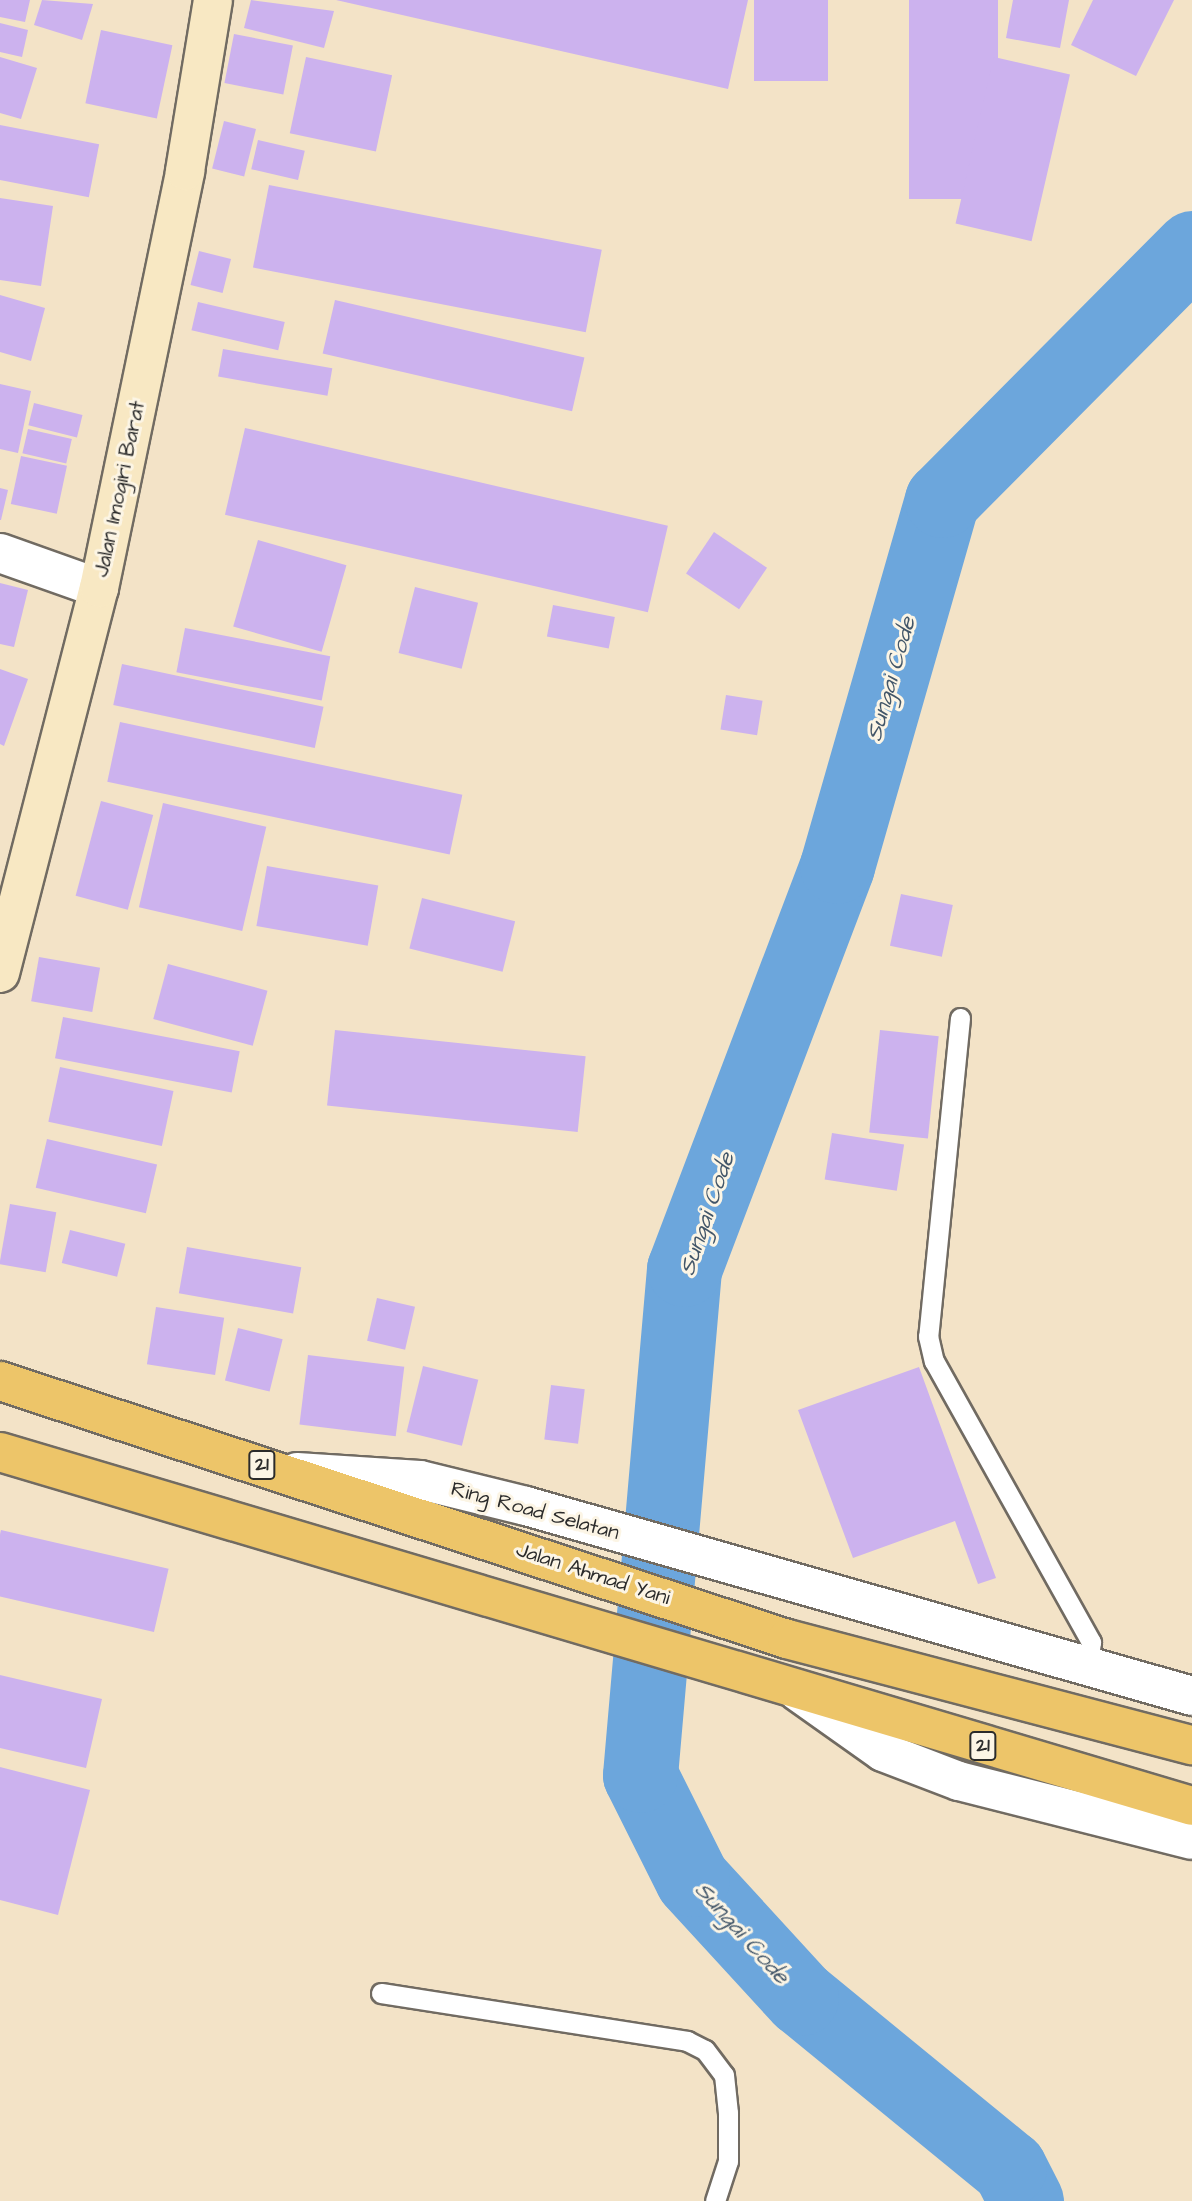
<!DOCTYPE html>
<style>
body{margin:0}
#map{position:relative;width:1192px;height:2201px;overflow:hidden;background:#f3e3c7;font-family:"Architects Daughter",sans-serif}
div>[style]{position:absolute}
.river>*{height:75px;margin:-37.5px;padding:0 37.5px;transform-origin:37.5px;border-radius:37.5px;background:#6ca6dc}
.building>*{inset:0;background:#ccb2ee;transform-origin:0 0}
.roads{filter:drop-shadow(2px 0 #716b62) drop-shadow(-2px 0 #716b62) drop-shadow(0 2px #716b62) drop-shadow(0 -2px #716b62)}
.service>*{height:19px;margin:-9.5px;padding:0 9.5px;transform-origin:9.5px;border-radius:9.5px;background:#fff}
.minor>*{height:38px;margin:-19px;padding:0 19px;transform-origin:19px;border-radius:19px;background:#fff}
.tertiary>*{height:38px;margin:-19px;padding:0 19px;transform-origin:19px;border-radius:19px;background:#fff}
.secondary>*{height:38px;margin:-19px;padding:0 19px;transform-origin:19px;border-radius:19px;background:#f8e8c3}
.trunk>*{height:38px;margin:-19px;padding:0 19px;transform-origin:19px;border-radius:19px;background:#edc569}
span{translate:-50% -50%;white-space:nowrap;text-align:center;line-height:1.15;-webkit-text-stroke:6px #fcf5e5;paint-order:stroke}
.shield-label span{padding:2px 5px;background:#fcf5e5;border:2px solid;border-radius:5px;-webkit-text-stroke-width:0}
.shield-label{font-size:19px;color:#2b2b2b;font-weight:700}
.street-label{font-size:21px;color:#2b2b2b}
.water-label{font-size:23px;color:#425669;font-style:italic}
</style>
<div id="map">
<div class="river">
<i style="left:1026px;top:2201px;width:37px;rotate:-117deg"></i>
<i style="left:1009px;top:2168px;width:269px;rotate:-140.7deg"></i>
<i style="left:801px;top:1998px;width:161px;rotate:-132.5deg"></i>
<i style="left:692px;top:1879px;width:116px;rotate:-116.6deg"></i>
<i style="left:640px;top:1775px;width:508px;rotate:-85.03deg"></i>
<i style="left:684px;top:1269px;width:431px;rotate:-69.2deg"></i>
<i style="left:837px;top:866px;width:381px;rotate:-74deg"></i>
<i style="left:942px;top:500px;width:355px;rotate:-45.2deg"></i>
</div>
<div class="building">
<i style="clip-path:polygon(0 0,30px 0,25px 22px,0 17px)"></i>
<i style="clip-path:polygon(42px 0,93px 4px,82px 40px,34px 25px)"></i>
<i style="clip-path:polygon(251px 0,334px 11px,324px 48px,244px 28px)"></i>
<i style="clip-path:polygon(336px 0,748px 0,728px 89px)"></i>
<i style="left:754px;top:0;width:74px;height:81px"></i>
<i style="left:909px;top:0;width:89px;height:199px"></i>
<i style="clip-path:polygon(1013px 0,1069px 0,1060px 48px,1006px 38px)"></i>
<i style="clip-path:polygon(1093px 0,1174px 0,1136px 76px,1071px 45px)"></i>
<i style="clip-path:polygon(0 23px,28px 30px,22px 57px,0 52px)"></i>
<i style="left:101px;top:30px;width:73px;height:75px;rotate:12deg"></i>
<i style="left:234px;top:34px;width:60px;height:50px;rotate:11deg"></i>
<i style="clip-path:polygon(0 57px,37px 68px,21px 119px,0 113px)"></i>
<i style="left:306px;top:57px;width:88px;height:78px;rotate:12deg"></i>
<i style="left:994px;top:57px;width:78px;height:171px;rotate:13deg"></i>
<i style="left:224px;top:121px;width:33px;height:49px;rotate:14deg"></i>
<i style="left:0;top:125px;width:101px;height:54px;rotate:11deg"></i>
<i style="left:258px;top:140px;width:48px;height:30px;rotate:13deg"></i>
<i style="left:269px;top:185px;width:339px;height:84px;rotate:11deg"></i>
<i style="clip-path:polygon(0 198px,53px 206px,41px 286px,0 280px)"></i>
<i style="left:199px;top:251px;width:33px;height:35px;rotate:14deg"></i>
<i style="clip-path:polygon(0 295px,45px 308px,31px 361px,0 352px)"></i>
<i style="left:335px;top:300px;width:256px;height:55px;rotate:13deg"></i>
<i style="left:198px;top:302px;width:89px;height:29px;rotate:13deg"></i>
<i style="left:223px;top:349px;width:111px;height:28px;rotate:10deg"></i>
<i style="clip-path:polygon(0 384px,31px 391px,18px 453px,0 449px)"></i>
<i style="left:34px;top:403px;width:50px;height:23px;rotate:14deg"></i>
<i style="left:245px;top:428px;width:434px;height:89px;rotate:13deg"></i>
<i style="left:28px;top:429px;width:45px;height:25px;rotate:13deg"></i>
<i style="left:21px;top:456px;width:47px;height:49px;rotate:12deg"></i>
<i style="clip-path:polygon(0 488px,8px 490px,1px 520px,0 520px)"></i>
<i style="left:714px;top:532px;width:64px;height:50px;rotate:34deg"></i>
<i style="left:258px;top:540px;width:92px;height:90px;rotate:16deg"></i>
<i style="clip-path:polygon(0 583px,28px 590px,14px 647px,0 644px)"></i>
<i style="left:415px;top:587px;width:65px;height:68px;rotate:14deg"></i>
<i style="left:553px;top:605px;width:63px;height:32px;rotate:11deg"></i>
<i style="left:185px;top:628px;width:148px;height:45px;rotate:11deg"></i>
<i style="left:122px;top:664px;width:206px;height:42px;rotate:12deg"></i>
<i style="clip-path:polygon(0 669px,28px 679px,4px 746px,0 744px)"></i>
<i style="left:726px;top:695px;width:37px;height:35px;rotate:9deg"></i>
<i style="left:120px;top:722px;width:350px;height:61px;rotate:12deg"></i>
<i style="left:101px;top:801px;width:54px;height:98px;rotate:15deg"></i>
<i style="left:163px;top:803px;width:106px;height:107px;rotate:13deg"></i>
<i style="left:267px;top:866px;width:113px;height:61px;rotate:10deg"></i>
<i style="left:901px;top:894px;width:53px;height:53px;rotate:12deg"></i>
<i style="left:422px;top:898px;width:96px;height:52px;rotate:14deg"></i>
<i style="left:39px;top:957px;width:62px;height:45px;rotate:10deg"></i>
<i style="left:168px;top:964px;width:103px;height:57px;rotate:15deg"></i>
<i style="left:63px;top:1017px;width:180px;height:42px;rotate:11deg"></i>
<i style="left:335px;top:1030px;width:252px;height:76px;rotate:6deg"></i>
<i style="left:880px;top:1030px;width:59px;height:103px;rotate:6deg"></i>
<i style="left:60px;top:1067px;width:116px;height:56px;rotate:12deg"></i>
<i style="left:832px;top:1133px;width:73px;height:47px;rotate:9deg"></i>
<i style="left:47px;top:1139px;width:113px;height:50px;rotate:13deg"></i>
<i style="left:10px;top:1204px;width:47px;height:61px;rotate:10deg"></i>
<i style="left:70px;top:1230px;width:57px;height:34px;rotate:14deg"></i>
<i style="left:187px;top:1247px;width:116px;height:47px;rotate:10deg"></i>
<i style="left:377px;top:1298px;width:39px;height:44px;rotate:13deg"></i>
<i style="left:156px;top:1307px;width:69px;height:58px;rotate:9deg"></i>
<i style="left:238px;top:1328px;width:46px;height:54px;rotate:14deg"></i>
<i style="left:308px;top:1355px;width:97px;height:70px;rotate:7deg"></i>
<i style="left:423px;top:1366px;width:57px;height:68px;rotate:14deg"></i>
<i style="clip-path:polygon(919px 1367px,996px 1578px,978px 1584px,955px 1521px,853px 1558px,798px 1410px)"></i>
<i style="left:551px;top:1385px;width:34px;height:55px;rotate:7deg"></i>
<i style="left:1px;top:1530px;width:172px;height:65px;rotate:13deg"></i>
<i style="clip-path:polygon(0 1675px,102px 1699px,86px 1768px,0 1748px)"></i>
<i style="clip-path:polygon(0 1767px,90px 1790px,58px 1915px,0 1900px)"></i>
</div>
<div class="roads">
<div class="service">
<i style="left:960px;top:1018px;width:320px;rotate:95.7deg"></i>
<i style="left:928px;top:1336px;width:26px;rotate:77deg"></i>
<i style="left:934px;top:1361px;width:322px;rotate:60.8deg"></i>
<i style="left:1091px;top:1642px;width:28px;rotate:98deg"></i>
<i style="left:381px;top:1993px;width:310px;rotate:8.9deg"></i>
<i style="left:687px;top:2041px;width:20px;rotate:27deg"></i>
<i style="left:705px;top:2050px;width:31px;rotate:53deg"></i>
<i style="left:724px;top:2075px;width:38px;rotate:84deg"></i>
<i style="left:728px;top:2113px;width:48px;rotate:90deg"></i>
<i style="left:728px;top:2161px;width:42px;rotate:108deg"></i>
</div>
<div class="minor">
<i style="left:0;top:553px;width:105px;rotate:19.5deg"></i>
</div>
<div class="tertiary">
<i style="left:297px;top:1472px;width:123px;rotate:3.7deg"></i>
<i style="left:420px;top:1480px;width:109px;rotate:13.8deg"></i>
<i style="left:526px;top:1506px;width:693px;rotate:15.92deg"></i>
<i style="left:797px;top:1691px;width:105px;rotate:35.3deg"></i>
<i style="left:883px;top:1752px;width:81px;rotate:20.9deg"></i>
<i style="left:959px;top:1781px;width:240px;rotate:14.2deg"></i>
</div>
<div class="secondary">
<i style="left:0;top:973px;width:398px;rotate:-75.6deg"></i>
<i style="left:99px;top:588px;width:426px;rotate:-78.3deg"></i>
<i style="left:185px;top:171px;width:173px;rotate:-80.7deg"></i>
</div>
<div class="trunk">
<i style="left:0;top:1381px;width:828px;rotate:18.15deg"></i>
<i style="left:787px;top:1639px;width:419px;rotate:14.7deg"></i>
<i style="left:0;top:1452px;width:1243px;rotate:16.54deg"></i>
</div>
</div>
<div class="shield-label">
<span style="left:262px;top:1465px">21</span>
<span style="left:983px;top:1746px">21</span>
</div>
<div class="street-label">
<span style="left:120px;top:489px;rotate:-78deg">Jalan Imogiri Barat</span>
<span style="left:535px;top:1511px;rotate:15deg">Ring Road Selatan</span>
<span style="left:593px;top:1574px;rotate:18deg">Jalan Ahmad Yani</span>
</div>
<div class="water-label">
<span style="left:891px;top:679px;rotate:-74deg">Sungai Code</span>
<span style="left:707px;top:1214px;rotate:-71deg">Sungai Code</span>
<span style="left:742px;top:1933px;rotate:48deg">Sungai Code</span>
</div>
</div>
